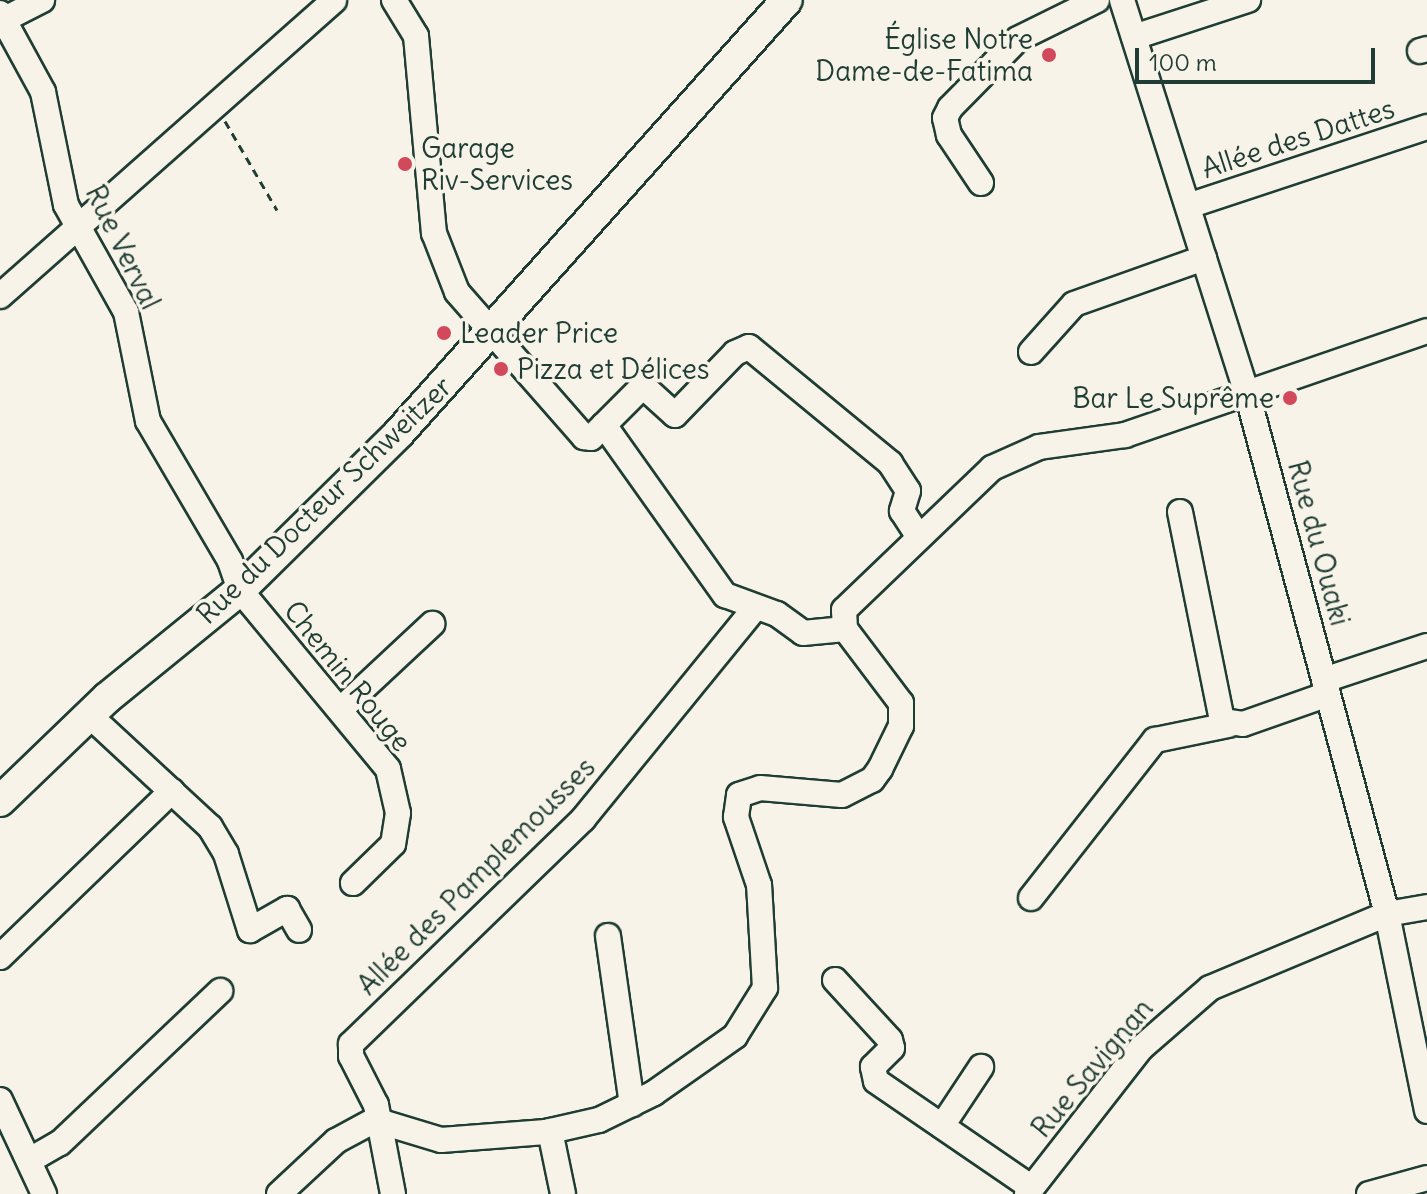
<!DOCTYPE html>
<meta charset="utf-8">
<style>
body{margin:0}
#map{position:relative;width:1427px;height:1194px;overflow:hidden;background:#f7f3e8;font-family:Delius,sans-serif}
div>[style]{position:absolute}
.path>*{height:3px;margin-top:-1.5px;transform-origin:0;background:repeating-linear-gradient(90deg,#1f3d34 0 8px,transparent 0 14px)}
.roads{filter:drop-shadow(2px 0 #1f3d34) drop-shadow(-2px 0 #1f3d34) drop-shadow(0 2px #1f3d34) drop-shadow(0 -2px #1f3d34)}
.minor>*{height:24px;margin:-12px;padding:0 12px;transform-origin:12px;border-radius:12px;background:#f7f3e8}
.major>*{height:30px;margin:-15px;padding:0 15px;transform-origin:15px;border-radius:15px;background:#f7f3e8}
.dots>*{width:22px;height:22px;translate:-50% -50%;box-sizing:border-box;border:4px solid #f7f3e8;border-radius:50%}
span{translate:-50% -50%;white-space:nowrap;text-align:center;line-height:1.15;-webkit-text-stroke:7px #f7f3e8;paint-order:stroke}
.poi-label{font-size:28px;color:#1f3d34}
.right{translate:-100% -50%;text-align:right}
.left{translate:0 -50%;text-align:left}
.street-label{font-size:28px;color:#1f3d34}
.scale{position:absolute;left:1135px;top:48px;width:240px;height:36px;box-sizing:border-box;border:4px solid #1f3d34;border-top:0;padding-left:10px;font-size:24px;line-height:28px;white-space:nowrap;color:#1f3d34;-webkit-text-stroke:6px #f7f3e8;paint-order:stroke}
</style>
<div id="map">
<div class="path">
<i style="left:225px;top:121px;width:103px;rotate:59.7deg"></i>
</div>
<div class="roads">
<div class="minor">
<i style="left:394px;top:0;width:42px;rotate:58.6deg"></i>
<i style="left:416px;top:36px;width:198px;rotate:84.8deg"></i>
<i style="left:434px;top:233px;width:63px;rotate:68.7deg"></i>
<i style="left:457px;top:292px;width:193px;rotate:48.8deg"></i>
<i style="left:584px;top:437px;width:7px;rotate:8deg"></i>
<i style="left:591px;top:438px;width:18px;rotate:-45deg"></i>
<i style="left:604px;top:425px;width:209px;rotate:54.6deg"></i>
<i style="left:725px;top:595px;width:55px;rotate:20.1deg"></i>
<i style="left:777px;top:614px;width:32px;rotate:36deg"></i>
<i style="left:803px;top:633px;width:42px;rotate:-5.4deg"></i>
<i style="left:1122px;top:0;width:412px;rotate:72.4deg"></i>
<i style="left:1247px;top:393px;width:539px;rotate:74.96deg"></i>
<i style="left:1387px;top:914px;width:201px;rotate:78.5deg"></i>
<i style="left:0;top:13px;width:90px;rotate:61.4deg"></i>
<i style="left:43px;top:92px;width:115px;rotate:78.5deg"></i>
<i style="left:66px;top:205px;width:123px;rotate:60.7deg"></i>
<i style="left:126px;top:312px;width:111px;rotate:78.6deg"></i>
<i style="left:148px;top:421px;width:162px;rotate:59.6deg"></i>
<i style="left:230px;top:561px;width:31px;rotate:71deg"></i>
<i style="left:240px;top:590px;width:232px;rotate:50.4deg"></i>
<i style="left:388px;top:769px;width:45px;rotate:77.2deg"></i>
<i style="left:398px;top:813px;width:31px;rotate:99deg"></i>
<i style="left:393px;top:844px;width:56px;rotate:135.7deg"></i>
<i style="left:3px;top:20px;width:44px;rotate:-27.1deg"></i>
<i style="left:1134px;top:37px;width:120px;rotate:-18deg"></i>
<i style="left:1420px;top:51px;width:7px;rotate:-16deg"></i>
<i style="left:981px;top:183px;width:58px;rotate:-123.7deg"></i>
<i style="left:949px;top:135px;width:17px;rotate:-103deg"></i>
<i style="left:945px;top:118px;width:11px;rotate:-63deg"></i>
<i style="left:950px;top:108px;width:97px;rotate:-45.4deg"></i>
<i style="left:1018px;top:39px;width:88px;rotate:-26.3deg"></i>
<i style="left:1188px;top:206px;width:252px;rotate:-18.3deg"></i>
<i style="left:0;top:296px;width:446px;rotate:-41.5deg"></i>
<i style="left:1031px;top:352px;width:64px;rotate:-48.1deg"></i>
<i style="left:1074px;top:304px;width:138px;rotate:-19.5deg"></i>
<i style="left:604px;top:425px;width:55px;rotate:-45deg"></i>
<i style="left:643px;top:386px;width:43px;rotate:42.2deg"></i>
<i style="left:675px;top:415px;width:86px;rotate:-45.9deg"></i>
<i style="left:735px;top:353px;width:15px;rotate:-23deg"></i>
<i style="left:749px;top:347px;width:183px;rotate:39.4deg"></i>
<i style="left:890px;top:463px;width:33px;rotate:57deg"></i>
<i style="left:908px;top:491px;width:21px;rotate:107deg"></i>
<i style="left:902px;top:511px;width:27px;rotate:57deg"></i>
<i style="left:1180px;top:512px;width:213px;rotate:78.6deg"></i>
<i style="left:1222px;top:721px;width:21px;rotate:8deg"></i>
<i style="left:1243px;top:724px;width:90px;rotate:-19.4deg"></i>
<i style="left:1324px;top:680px;width:108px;rotate:-18.3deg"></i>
<i style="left:341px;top:709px;width:125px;rotate:-43deg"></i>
<i style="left:89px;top:715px;width:165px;rotate:42.8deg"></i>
<i style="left:210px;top:827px;width:31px;rotate:59deg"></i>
<i style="left:226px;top:854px;width:80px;rotate:72.5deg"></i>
<i style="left:250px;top:930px;width:43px;rotate:-29.6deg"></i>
<i style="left:287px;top:909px;width:24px;rotate:60deg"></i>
<i style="left:1031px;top:898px;width:201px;rotate:-51.9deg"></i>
<i style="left:1155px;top:740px;width:75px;rotate:-11.6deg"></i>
<i style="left:608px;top:936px;width:170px;rotate:81.9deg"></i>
<i style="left:0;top:957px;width:239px;rotate:-44deg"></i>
<i style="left:835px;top:980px;width:81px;rotate:47.5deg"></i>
<i style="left:890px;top:1040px;width:8px;rotate:76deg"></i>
<i style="left:892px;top:1048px;width:27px;rotate:135deg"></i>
<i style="left:873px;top:1067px;width:14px;rotate:78deg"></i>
<i style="left:876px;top:1081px;width:189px;rotate:34.4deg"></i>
<i style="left:0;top:1100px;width:104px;rotate:64.9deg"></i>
<i style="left:375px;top:1120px;width:69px;rotate:16.9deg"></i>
<i style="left:441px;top:1140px;width:105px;rotate:-4.4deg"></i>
<i style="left:546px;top:1132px;width:54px;rotate:-12.8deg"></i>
<i style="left:599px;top:1120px;width:61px;rotate:-26.1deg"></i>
<i style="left:654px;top:1093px;width:99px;rotate:-35.1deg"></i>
<i style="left:735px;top:1036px;width:57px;rotate:-58deg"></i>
<i style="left:765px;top:988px;width:103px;rotate:-93.3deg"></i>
<i style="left:759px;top:885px;width:72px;rotate:-108.7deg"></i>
<i style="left:736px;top:817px;width:22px;rotate:-82deg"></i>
<i style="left:739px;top:795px;width:22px;rotate:-18deg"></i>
<i style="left:760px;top:788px;width:82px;rotate:4.9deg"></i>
<i style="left:842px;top:795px;width:34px;rotate:-27deg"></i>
<i style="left:872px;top:780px;width:14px;rotate:-54deg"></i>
<i style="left:880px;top:769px;width:48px;rotate:-64deg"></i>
<i style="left:901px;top:726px;width:23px;rotate:-90deg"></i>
<i style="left:901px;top:703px;width:93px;rotate:-127.1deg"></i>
<i style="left:845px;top:629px;width:19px;rotate:-93deg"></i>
<i style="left:844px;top:610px;width:205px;rotate:-43.8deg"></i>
<i style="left:992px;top:468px;width:51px;rotate:-24.1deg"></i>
<i style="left:1039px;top:447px;width:87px;rotate:-7.9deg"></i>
<i style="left:1125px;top:435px;width:319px;rotate:-19deg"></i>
<i style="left:942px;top:1126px;width:71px;rotate:-56.5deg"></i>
<i style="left:550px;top:1131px;width:64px;rotate:78.3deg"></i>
<i style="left:30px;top:1160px;width:34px;rotate:-30deg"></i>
<i style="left:60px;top:1143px;width:221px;rotate:-43.5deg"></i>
<i style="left:279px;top:1194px;width:78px;rotate:-42.9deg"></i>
<i style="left:336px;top:1141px;width:44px;rotate:-28.3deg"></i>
<i style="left:393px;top:1194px;width:91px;rotate:-100.8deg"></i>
<i style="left:376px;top:1105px;width:55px;rotate:-117deg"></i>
<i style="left:351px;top:1056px;width:12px;rotate:-90deg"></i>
<i style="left:351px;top:1044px;width:323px;rotate:-44.1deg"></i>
<i style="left:583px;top:819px;width:271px;rotate:-50.8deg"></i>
<i style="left:1027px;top:1194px;width:185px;rotate:-52deg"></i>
<i style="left:1141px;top:1048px;width:91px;rotate:-41deg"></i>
<i style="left:1210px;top:988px;width:192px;rotate:-22.7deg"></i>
<i style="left:1387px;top:914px;width:41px;rotate:-9.9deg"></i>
<i style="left:1369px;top:1194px;width:60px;rotate:-15.4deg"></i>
</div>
<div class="major">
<i style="left:0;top:801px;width:149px;rotate:-43.9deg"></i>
<i style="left:107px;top:698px;width:171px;rotate:-39.1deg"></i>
<i style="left:240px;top:590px;width:223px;rotate:-44.6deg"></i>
<i style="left:399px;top:433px;width:581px;rotate:-48.14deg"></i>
</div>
</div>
<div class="dots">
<i style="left:1049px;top:55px;background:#d1495b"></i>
<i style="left:405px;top:164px;background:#d1495b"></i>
<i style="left:444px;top:333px;background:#d1495b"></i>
<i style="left:501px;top:369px;background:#d1495b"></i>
<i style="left:1290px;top:398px;background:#d1495b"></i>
</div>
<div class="poi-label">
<span class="right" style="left:1033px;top:55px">Église Notre<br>Dame-de-Fatima</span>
<span class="left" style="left:421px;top:164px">Garage<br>Riv-Services</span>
<span class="left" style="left:460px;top:333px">Leader Price</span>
<span class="left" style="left:517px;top:369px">Pizza et Délices</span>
<span class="right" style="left:1274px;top:398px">Bar Le Suprême</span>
</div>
<div class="street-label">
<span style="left:1298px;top:138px;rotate:-18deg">Allée des Dattes</span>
<span style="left:123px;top:247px;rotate:64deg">Rue Verval</span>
<span style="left:324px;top:500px;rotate:-44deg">Rue du Docteur Schweitzer</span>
<span style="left:1319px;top:543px;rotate:75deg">Rue du Ouaki</span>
<span style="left:348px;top:676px;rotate:51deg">Chemin Rouge</span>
<span style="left:476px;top:876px;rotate:-45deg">Allée des Pamplemousses</span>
<span style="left:1092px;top:1068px;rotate:-50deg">Rue Savignan</span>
</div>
<div class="scale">100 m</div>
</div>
